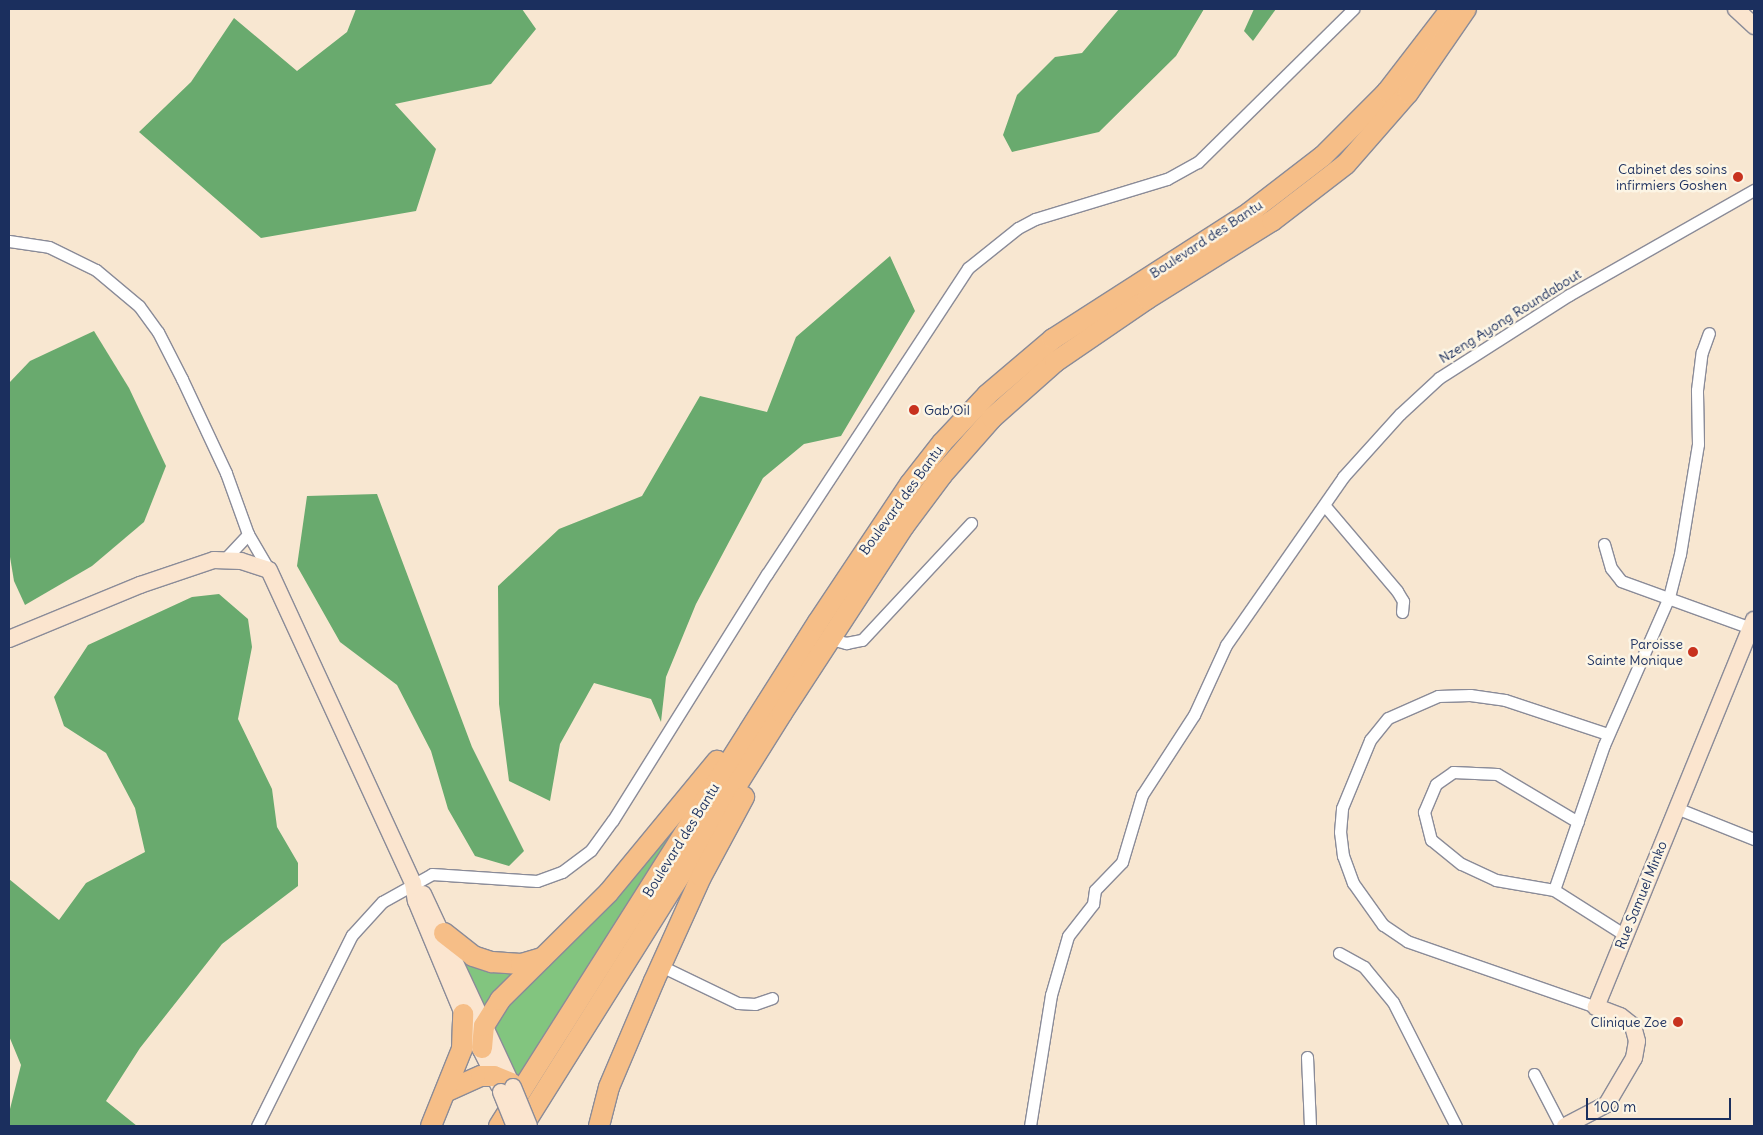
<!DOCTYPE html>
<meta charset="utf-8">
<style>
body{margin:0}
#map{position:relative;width:1763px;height:1135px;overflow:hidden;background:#f8e7d1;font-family:Delius,sans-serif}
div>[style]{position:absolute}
.green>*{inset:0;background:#82c57f}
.forest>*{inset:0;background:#69aa6e}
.roads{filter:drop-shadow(1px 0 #8a8b98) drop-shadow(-1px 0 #8a8b98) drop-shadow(0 1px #8a8b98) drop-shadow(0 -1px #8a8b98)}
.street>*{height:11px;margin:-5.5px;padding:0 5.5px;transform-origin:5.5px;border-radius:5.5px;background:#fff}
.secondary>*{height:16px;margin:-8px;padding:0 8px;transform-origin:8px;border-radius:8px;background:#fbe5cf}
.highway>*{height:20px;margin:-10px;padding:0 10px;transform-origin:10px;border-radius:10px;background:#f6be87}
.bridges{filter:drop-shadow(1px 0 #8a8b98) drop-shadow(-1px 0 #8a8b98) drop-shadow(0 1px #8a8b98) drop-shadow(0 -1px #8a8b98)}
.secondary-bridge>*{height:16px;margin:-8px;padding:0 8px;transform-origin:8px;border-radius:8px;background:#fbe5cf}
.dots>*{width:14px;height:14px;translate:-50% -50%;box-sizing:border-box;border:2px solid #fcf5e5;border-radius:50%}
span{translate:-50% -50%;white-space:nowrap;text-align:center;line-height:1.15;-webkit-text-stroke:5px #fcf5e5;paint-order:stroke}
.poi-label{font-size:14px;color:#1b2f5e}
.right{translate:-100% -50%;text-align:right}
.left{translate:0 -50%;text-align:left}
.street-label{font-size:14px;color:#1b2f5e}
.frame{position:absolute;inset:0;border:10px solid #1b2f5e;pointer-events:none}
.scale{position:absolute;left:1586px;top:1098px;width:145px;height:22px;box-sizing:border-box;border:2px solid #1b2f5e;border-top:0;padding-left:6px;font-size:15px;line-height:18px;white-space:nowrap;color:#1b2f5e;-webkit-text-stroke:4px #fcf5e5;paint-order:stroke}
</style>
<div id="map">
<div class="green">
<i style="clip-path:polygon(684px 813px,684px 819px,517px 1077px,494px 1028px,495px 1020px)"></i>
<i style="clip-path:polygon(459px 953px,525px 968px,485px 1011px)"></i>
</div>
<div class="forest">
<i style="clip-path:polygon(356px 9px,522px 9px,536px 29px,491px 84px,395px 104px,436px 149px,416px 211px,261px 238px,139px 132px,191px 82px,234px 18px,297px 71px,347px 32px)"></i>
<i style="clip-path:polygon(1119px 9px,1204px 9px,1176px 56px,1099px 132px,1012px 152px,1003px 135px,1017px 95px,1055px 57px,1082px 53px)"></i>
<i style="clip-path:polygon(1254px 9px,1276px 9px,1253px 41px,1244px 31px)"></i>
<i style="clip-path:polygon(890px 256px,915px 311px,841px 436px,804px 444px,763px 478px,696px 604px,666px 677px,661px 722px,651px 699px,594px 683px,560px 744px,550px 801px,509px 781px,499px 704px,498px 586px,559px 529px,642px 496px,700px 396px,767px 412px,796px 337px)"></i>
<i style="clip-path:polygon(94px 331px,129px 388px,166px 466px,144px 522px,92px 566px,25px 605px,14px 581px,9px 551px,9px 383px,30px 361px)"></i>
<i style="clip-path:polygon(377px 494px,472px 747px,524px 851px,509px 866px,475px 856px,448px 809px,431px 751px,397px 685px,340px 642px,297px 566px,307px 496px)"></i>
<i style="clip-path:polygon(219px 594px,248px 619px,252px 647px,238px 719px,272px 789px,277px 827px,298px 863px,298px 886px,222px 944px,140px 1048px,106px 1101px,137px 1126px,9px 1126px,9px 1113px,21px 1065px,9px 1036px,9px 879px,59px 920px,86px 883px,145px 852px,135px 808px,106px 753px,64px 726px,54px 697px,88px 645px,192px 597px)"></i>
</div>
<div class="roads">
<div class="street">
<i style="left:9px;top:241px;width:40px;rotate:8.5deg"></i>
<i style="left:49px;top:247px;width:52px;rotate:26.1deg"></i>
<i style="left:96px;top:270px;width:56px;rotate:39.9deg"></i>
<i style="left:139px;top:306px;width:32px;rotate:54deg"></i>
<i style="left:158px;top:332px;width:53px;rotate:62.9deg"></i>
<i style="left:182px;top:379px;width:104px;rotate:64.9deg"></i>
<i style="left:226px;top:473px;width:65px;rotate:70.2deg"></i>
<i style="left:248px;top:534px;width:42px;rotate:59.7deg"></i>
<i style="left:1325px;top:506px;width:111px;rotate:49.7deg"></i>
<i style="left:1397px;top:591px;width:12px;rotate:59deg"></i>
<i style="left:1403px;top:601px;width:11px;rotate:95deg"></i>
<i style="left:1604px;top:544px;width:25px;rotate:74deg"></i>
<i style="left:1611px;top:568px;width:16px;rotate:52deg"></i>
<i style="left:1621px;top:581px;width:138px;rotate:19.9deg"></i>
<i style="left:225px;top:559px;width:34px;rotate:-47deg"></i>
<i style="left:831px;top:639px;width:16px;rotate:15deg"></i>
<i style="left:846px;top:643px;width:16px;rotate:-11deg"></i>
<i style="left:862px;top:640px;width:160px;rotate:-47deg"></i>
<i style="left:1676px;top:808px;width:84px;rotate:21.7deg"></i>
<i style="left:1554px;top:890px;width:153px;rotate:-71deg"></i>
<i style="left:1604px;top:745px;width:162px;rotate:-66.3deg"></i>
<i style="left:1669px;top:597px;width:44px;rotate:-75.7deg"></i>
<i style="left:1680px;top:554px;width:111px;rotate:-80.7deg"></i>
<i style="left:1698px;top:444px;width:54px;rotate:-91.1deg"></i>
<i style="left:1697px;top:390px;width:38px;rotate:-83deg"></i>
<i style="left:1702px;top:352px;width:20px;rotate:-70deg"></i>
<i style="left:1554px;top:890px;width:59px;rotate:-170.2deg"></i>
<i style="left:1496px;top:880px;width:38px;rotate:-155deg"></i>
<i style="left:1461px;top:864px;width:38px;rotate:-141deg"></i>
<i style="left:1431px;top:840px;width:29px;rotate:-104deg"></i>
<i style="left:1424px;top:812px;width:30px;rotate:-67deg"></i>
<i style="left:1436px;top:784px;width:21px;rotate:-35deg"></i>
<i style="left:1453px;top:772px;width:44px;rotate:2.6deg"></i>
<i style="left:1497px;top:774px;width:94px;rotate:30.7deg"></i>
<i style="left:1554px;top:890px;width:84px;rotate:32.4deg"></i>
<i style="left:1339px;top:953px;width:29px;rotate:29deg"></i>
<i style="left:1364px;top:967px;width:45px;rotate:50.4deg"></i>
<i style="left:1393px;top:1002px;width:139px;rotate:63.1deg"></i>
<i style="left:661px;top:966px;width:85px;rotate:25.7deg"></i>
<i style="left:738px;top:1003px;width:17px;rotate:3deg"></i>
<i style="left:755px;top:1004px;width:18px;rotate:-19deg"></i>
<i style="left:1596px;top:1007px;width:200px;rotate:-160.8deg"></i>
<i style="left:1407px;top:941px;width:29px;rotate:-146deg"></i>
<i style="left:1383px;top:925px;width:52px;rotate:-125.5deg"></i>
<i style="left:1353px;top:883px;width:29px;rotate:-110deg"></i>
<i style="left:1343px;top:856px;width:24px;rotate:-97deg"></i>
<i style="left:1340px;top:832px;width:24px;rotate:-85deg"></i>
<i style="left:1342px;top:808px;width:74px;rotate:-67.6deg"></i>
<i style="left:1370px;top:740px;width:28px;rotate:-51deg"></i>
<i style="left:1388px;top:718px;width:55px;rotate:-23.7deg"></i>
<i style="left:1438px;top:696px;width:32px;rotate:-2deg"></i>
<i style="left:1470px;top:695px;width:35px;rotate:8deg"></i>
<i style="left:1505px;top:700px;width:108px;rotate:18.3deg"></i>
<i style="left:1307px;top:1057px;width:69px;rotate:87.5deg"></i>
<i style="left:1534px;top:1074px;width:59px;rotate:62.6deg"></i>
<i style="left:257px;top:1126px;width:213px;rotate:-63.6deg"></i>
<i style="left:352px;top:935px;width:45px;rotate:-47.7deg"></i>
<i style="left:382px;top:902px;width:57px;rotate:-29.2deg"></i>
<i style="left:432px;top:874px;width:105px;rotate:3.8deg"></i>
<i style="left:537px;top:881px;width:27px;rotate:-20deg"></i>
<i style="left:562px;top:872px;width:36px;rotate:-37deg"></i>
<i style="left:591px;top:850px;width:37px;rotate:-54deg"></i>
<i style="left:613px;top:820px;width:290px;rotate:-58deg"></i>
<i style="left:767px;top:574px;width:366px;rotate:-56.7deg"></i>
<i style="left:968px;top:268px;width:64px;rotate:-38.7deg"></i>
<i style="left:1018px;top:228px;width:19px;rotate:-28deg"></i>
<i style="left:1035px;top:219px;width:138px;rotate:-16.9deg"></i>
<i style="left:1167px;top:179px;width:35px;rotate:-29deg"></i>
<i style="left:1198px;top:162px;width:218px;rotate:-44.6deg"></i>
<i style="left:1030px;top:1126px;width:133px;rotate:-80.9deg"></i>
<i style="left:1051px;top:995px;width:61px;rotate:-73.9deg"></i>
<i style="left:1068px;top:936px;width:41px;rotate:-52deg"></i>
<i style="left:1093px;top:904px;width:14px;rotate:-82deg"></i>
<i style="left:1095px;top:890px;width:39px;rotate:-46deg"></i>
<i style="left:1122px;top:862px;width:70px;rotate:-73.4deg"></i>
<i style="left:1142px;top:795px;width:95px;rotate:-57deg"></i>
<i style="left:1194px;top:715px;width:77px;rotate:-65.4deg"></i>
<i style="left:1226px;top:645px;width:205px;rotate:-55.1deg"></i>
<i style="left:1343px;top:477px;width:85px;rotate:-47.9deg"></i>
<i style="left:1400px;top:414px;width:53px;rotate:-42.7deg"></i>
<i style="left:1439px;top:378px;width:154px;rotate:-32.6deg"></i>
<i style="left:1569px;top:295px;width:213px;rotate:-29.6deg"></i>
</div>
<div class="secondary">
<i style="left:1736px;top:9px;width:25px;rotate:43deg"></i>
<i style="left:9px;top:639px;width:142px;rotate:-22.4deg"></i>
<i style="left:140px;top:585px;width:78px;rotate:-18.7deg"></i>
<i style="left:214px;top:560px;width:27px;rotate:2deg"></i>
<i style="left:241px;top:561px;width:29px;rotate:18deg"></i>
<i style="left:269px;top:570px;width:345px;rotate:65.3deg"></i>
<i style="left:413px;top:883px;width:18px;rotate:81deg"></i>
<i style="left:416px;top:901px;width:122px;rotate:67.4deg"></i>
<i style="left:463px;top:1014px;width:80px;rotate:63.4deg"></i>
<i style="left:423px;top:894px;width:213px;rotate:65deg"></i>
<i style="left:1565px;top:1126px;width:47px;rotate:-27.6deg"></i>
<i style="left:1607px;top:1104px;width:53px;rotate:-59.6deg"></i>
<i style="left:1634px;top:1058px;width:17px;rotate:-80deg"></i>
<i style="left:1637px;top:1041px;width:16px;rotate:-105deg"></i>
<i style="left:1633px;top:1026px;width:16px;rotate:-142deg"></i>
<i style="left:1620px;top:1016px;width:26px;rotate:-159deg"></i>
<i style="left:1596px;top:1007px;width:418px;rotate:-67.8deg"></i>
</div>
<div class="highway">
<i style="left:444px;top:933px;width:37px;rotate:38deg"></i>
<i style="left:473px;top:956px;width:20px;rotate:18deg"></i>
<i style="left:492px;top:962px;width:29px;rotate:4deg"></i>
<i style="left:521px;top:964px;width:22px;rotate:-16deg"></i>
<i style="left:482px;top:1048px;width:22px;rotate:-85deg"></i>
<i style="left:484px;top:1026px;width:31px;rotate:-58deg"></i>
<i style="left:500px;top:1000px;width:153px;rotate:-44.7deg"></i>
<i style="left:609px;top:892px;width:170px;rotate:-50.5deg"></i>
<i style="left:447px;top:1091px;width:37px;rotate:-24deg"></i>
<i style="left:481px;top:1076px;width:13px"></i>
<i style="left:494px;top:1076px;width:18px;rotate:22deg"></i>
<i style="left:431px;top:1126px;width:83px;rotate:-68.1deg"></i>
<i style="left:462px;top:1049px;width:35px;rotate:-88deg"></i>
<i style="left:499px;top:1126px;width:596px;rotate:-57.67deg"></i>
<i style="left:818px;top:622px;width:166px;rotate:-56.3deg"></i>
<i style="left:910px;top:484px;width:52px;rotate:-52deg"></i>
<i style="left:942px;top:443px;width:66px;rotate:-46.8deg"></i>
<i style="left:987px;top:395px;width:87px;rotate:-40.3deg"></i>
<i style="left:1053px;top:339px;width:233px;rotate:-32.7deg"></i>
<i style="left:1249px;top:213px;width:93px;rotate:-37.6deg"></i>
<i style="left:1323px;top:156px;width:91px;rotate:-45deg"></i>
<i style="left:1387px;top:92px;width:105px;rotate:-52.4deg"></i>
<i style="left:523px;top:1126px;width:487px;rotate:-57.9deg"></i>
<i style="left:782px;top:713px;width:223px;rotate:-56.9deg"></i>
<i style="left:904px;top:526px;width:64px;rotate:-53.3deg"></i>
<i style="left:942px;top:475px;width:76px;rotate:-48.7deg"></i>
<i style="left:992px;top:418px;width:84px;rotate:-41.6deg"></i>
<i style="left:1055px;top:362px;width:112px;rotate:-34.4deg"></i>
<i style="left:1147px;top:299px;width:147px;rotate:-32deg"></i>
<i style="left:1272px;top:221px;width:93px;rotate:-37.6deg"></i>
<i style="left:1346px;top:164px;width:94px;rotate:-48.9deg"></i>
<i style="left:1408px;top:93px;width:102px;rotate:-55.4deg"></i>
<i style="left:599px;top:1126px;width:40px;rotate:-75.6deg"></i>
<i style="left:609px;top:1087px;width:115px;rotate:-67deg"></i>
<i style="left:654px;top:981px;width:114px;rotate:-65.7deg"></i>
<i style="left:701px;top:877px;width:91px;rotate:-61.7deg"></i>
</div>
</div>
<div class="bridges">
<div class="secondary-bridge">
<i style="left:513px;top:1087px;width:42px;rotate:67.7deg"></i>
<i style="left:501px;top:1092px;width:37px;rotate:68deg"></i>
</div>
</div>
<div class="dots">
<i style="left:1738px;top:177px;background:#c8321e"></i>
<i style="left:914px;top:410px;background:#c8321e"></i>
<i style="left:1693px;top:652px;background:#c8321e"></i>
<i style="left:1678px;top:1022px;background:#c8321e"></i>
</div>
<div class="poi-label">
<span class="right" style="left:1727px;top:177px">Cabinet des soins<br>infirmiers Goshen</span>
<span class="left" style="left:924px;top:410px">Gab’Oil</span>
<span class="right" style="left:1683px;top:652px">Paroisse<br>Sainte Monique</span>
<span class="right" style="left:1667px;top:1022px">Clinique Zoe</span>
</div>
<div class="street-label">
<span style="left:1206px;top:239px;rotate:-33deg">Boulevard des Bantu</span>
<span style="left:1510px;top:316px;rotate:-32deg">Nzeng Ayong Roundabout</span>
<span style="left:901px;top:500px;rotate:-54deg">Boulevard des Bantu</span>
<span style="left:681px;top:840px;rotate:-58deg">Boulevard des Bantu</span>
<span style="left:1641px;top:895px;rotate:-68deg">Rue Samuel Minko</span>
</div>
<div class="frame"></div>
<div class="scale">100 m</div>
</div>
